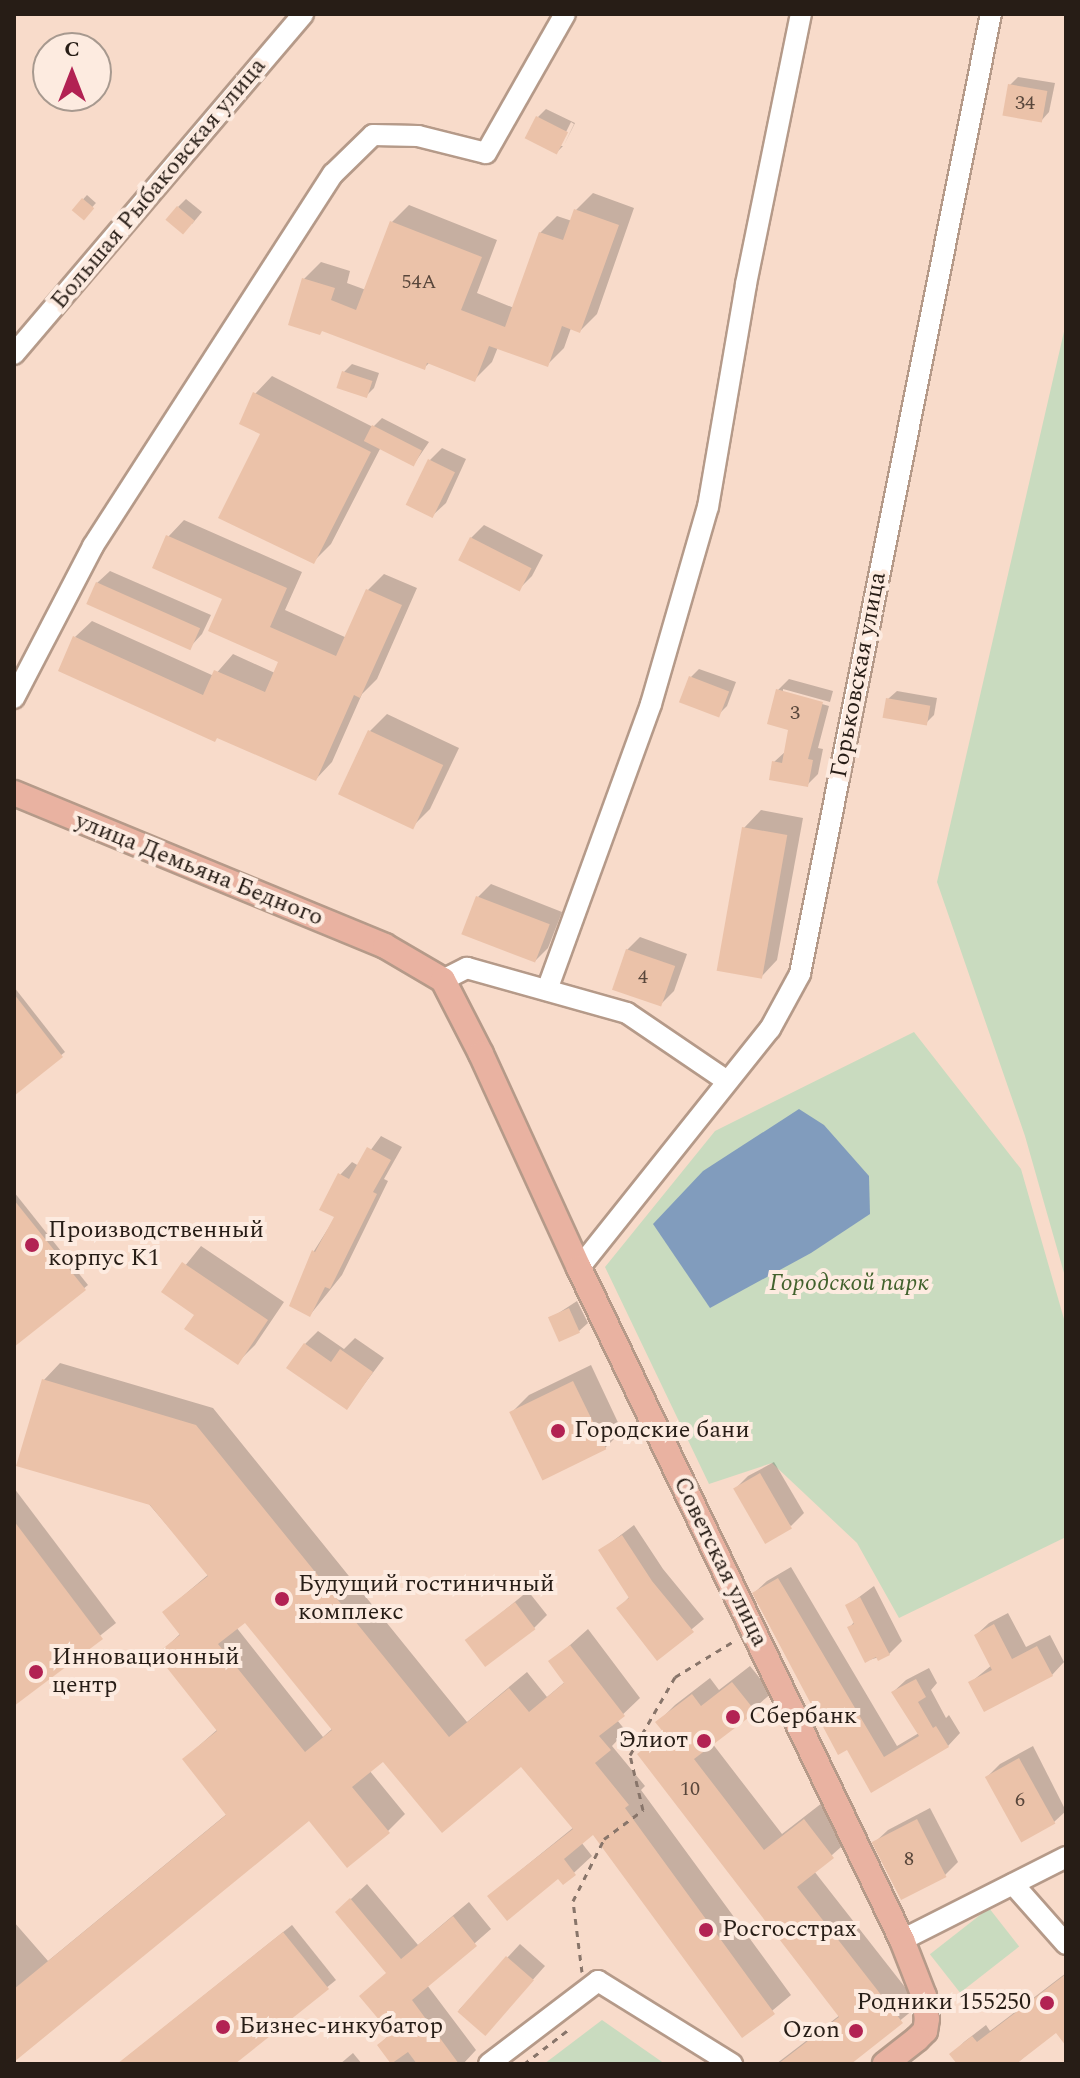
<!DOCTYPE html>
<meta charset="utf-8">
<style>
body{margin:0}
#map{position:relative;width:1080px;height:2078px;overflow:hidden;background:#f8dbca;font-family:Spectral,serif}
div>[style]{position:absolute}
.green>*{inset:0;background:#c9dbbf;transform-origin:0 0}
.water>*{inset:0;background:#819cbd}
.shadow>*{inset:0;background:#0003;transform-origin:0 0}
.building>*{inset:0;background:#ebc2a9;transform-origin:0 0}
.path>*{height:3px;margin-top:-1.5px;transform-origin:0;background:repeating-linear-gradient(90deg,#88756a 0 6px,transparent 0 12px)}
.roads{filter:drop-shadow(2px 0 #b59a89) drop-shadow(-2px 0 #b59a89) drop-shadow(0 2px #b59a89) drop-shadow(0 -2px #b59a89)}
.minor>*{height:20px;margin:-10px;padding:0 10px;transform-origin:10px;border-radius:10px;background:#fff}
.major>*{height:24px;margin:-12px;padding:0 12px;transform-origin:12px;border-radius:12px;background:#e9b2a1}
.dots>*{width:22px;height:22px;translate:-50% -50%;box-sizing:border-box;border:4px solid #fdebe0;border-radius:50%}
span{translate:-50% -50%;white-space:nowrap;text-align:center;line-height:1.15;-webkit-text-stroke:8px #fdebe0;paint-order:stroke}
.number-label{font-size:20px;color:#58463b}
.number-label span{-webkit-text-stroke-width:0}
.street-label{font-size:24px;color:#271d16}
.poi-label{font-size:24px;color:#271d16}
.left{translate:0 -50%;text-align:left}
.right{translate:-100% -50%;text-align:right}
.park-label{font-size:24px;color:#42622d;font-style:italic}
.frame{position:absolute;inset:0;border:16px solid #271d16;pointer-events:none}
.north{position:absolute;left:32px;top:32px;width:80px;height:80px;box-sizing:border-box;background:#fdebe0;border:2px solid #a7998f;border-radius:50%;rotate:0deg;font-size:22px;font-weight:700;line-height:32px;text-align:center;color:#271d16}
.north::after{content:'';display:block;margin:auto;width:28px;height:36px;background:#b22253;clip-path:polygon(50% 0,100% 100%,50% 72%,0 100%)}
</style>
<div id="map">
<div class="green">
<i style="clip-path:polygon(1066px 323px,1066px 1280px,1025px 1136px,937px 882px)"></i>
<i style="clip-path:polygon(914px 1032px,1021px 1169px,1066px 1326px,1066px 1537px,899px 1618px,857px 1543px,772px 1463px,709px 1484px,605px 1267px,715px 1131px)"></i>
<i style="left:989px;top:1908px;width:49px;height:75px;rotate:52deg"></i>
<i style="clip-path:polygon(602px 2020px,665px 2064px,544px 2064px)"></i>
</div>
<div class="water">
<i style="clip-path:polygon(799px 1109px,824px 1125px,869px 1176px,870px 1214px,811px 1253px,710px 1308px,653px 1224px,703px 1171px)"></i>
</div>
<div class="shadow">
<i style="clip-path:polygon(1018px 77px,1055px 83px,1049px 112px,1041px 121px,1010px 85px)"></i>
<i style="clip-path:polygon(546px 109px,575px 123px,564px 145px,574px 124px,571px 122px,559px 146px,563px 146px,556px 153px,538px 117px)"></i>
<i style="clip-path:polygon(593px 193px,634px 208px,597px 314px,580px 331px,571px 328px,564px 348px,547px 365px,498px 347px,492px 362px,475px 379px,430px 362px,424px 368px,323px 329px,304px 279px,321px 262px,350px 271px,347px 283px,366px 290px,392px 222px,409px 205px,497px 240px,477px 293px,514px 308px,540px 233px,557px 216px,572px 221px,576px 210px)"></i>
<i style="left:87px;top:195px;width:12px;height:20px;rotate:42deg"></i>
<i style="clip-path:polygon(186px 199px,202px 212px,192px 224px,178px 207px)"></i>
<i style="clip-path:polygon(352px 364px,379px 373px,374px 388px,366px 396px,344px 372px)"></i>
<i style="clip-path:polygon(272px 376px,373px 427px,382px 418px,429px 442px,414px 464px,381px 447px,331px 544px,313px 562px,262px 433px,255px 394px)"></i>
<i style="clip-path:polygon(442px 448px,466px 459px,446px 503px,433px 515px,430px 460px)"></i>
<i style="clip-path:polygon(184px 520px,302px 572px,285px 610px,347px 638px,368px 590px,384px 574px,417px 588px,377px 679px,362px 694px,332px 762px,316px 779px,75px 637px,92px 621px,214px 676px,233px 654px,275px 673px,281px 661px,168px 537px)"></i>
<i style="clip-path:polygon(484px 525px,543px 555px,532px 576px,519px 589px,471px 538px)"></i>
<i style="clip-path:polygon(110px 571px,211px 615px,202px 634px,190px 647px,97px 583px)"></i>
<i style="clip-path:polygon(699px 669px,736px 682px,727px 706px,719px 714px,691px 677px)"></i>
<i style="clip-path:polygon(789px 679px,833px 691px,830px 702px,783px 689px,783px 693px,829px 706px,818px 748px,823px 749px,818px 774px,807px 785px,774px 762px,786px 751px,790px 728px,778px 690px)"></i>
<i style="clip-path:polygon(897px 691px,937px 698px,934px 715px,926px 723px,888px 699px)"></i>
<i style="clip-path:polygon(387px 714px,459px 748px,430px 809px,412px 827px,370px 731px)"></i>
<i style="clip-path:polygon(761px 810px,803px 818px,777px 960px,760px 978px,744px 828px)"></i>
<i style="clip-path:polygon(491px 884px,562px 912px,548px 948px,535px 961px,478px 897px)"></i>
<i style="clip-path:polygon(640px 937px,687px 954px,674px 991px,661px 1004px,627px 950px)"></i>
<i style="clip-path:polygon(14px 987px,65px 1052px,14px 1093px)"></i>
<i style="clip-path:polygon(381px 1136px,402px 1147px,384px 1179px,388px 1181px,342px 1275px,310px 1315px,291px 1306px,314px 1251px,336px 1216px,340px 1175px,352px 1162px,359px 1166px)"></i>
<i style="clip-path:polygon(14px 1192px,88px 1285px,14px 1345px)"></i>
<i style="clip-path:polygon(201px 1246px,284px 1302px,255px 1345px,238px 1362px,197px 1314px,164px 1292px)"></i>
<i style="clip-path:polygon(577px 1301px,588px 1323px,579px 1331px,560px 1338px,551px 1318px)"></i>
<i style="clip-path:polygon(318px 1331px,344px 1349px,355px 1338px,384px 1358px,347px 1407px,305px 1344px)"></i>
<i style="clip-path:polygon(evenodd,60px 1363px,213px 1408px,467px 1722px,527px 1672px,547px 1697px,566px 1681px,551px 1662px,588px 1629px,640px 1698px,617px 1720px,626px 1731px,612px 1746px,645px 1786px,641px 1790px,791px 1995px,742px 2036px,593px 1832px,581px 1842px,592px 1856px,564px 1882px,558px 1876px,489px 1896px,574px 1827px,522px 1765px,383px 1759px,369px 1770px,405px 1814px,388px 1831px,310px 1819px,14px 2060px,14px 1922px,48px 1961px,228px 1813px,184px 1759px,218px 1729px,158px 1655px,181px 1633px,164px 1612px,209px 1574px,43px 1381px,60px 1363px,245px 1620px,333px 1728px,323px 1737px,236px 1627px,245px 1620px)"></i>
<i style="clip-path:polygon(591px 1365px,622px 1431px,605px 1448px,511px 1413px,529px 1395px)"></i>
<i style="clip-path:polygon(774px 1462px,804px 1513px,791px 1526px,735px 1489px,748px 1476px)"></i>
<i style="clip-path:polygon(14px 1488px,116px 1623px,14px 1704px)"></i>
<i style="clip-path:polygon(634px 1525px,663px 1569px,704px 1619px,657px 1658px,619px 1608px,630px 1596px,601px 1550px)"></i>
<i style="clip-path:polygon(791px 1567px,897px 1746px,919px 1733px,893px 1692px,906px 1680px,929px 1668px,937px 1683px,931px 1690px,946px 1718px,949px 1715px,960px 1733px,948px 1746px,872px 1790px,754px 1593px,767px 1581px)"></i>
<i style="clip-path:polygon(874px 1586px,902px 1641px,889px 1654px,866px 1661px,849px 1628px,855px 1621px,847px 1606px)"></i>
<i style="clip-path:polygon(528px 1591px,547px 1615px,534px 1628px,467px 1641px)"></i>
<i style="clip-path:polygon(1008px 1613px,1026px 1647px,1050px 1635px,1064px 1662px,1052px 1675px,971px 1682px,992px 1665px,976px 1635px,989px 1623px)"></i>
<i style="clip-path:polygon(750px 1666px,772px 1693px,712px 1743px,782px 1834px,822px 1803px,850px 1839px,814px 1871px,919px 2005px,847px 2064px,776px 2064px,840px 2015px,639px 1754px,664px 1731px,658px 1722px,675px 1705px,710px 1678px,719px 1690px)"></i>
<i style="clip-path:polygon(1033px 1746px,1066px 1811px,1054px 1822px,1022px 1840px,987px 1777px,1000px 1764px)"></i>
<i style="clip-path:polygon(930px 1808px,958px 1862px,945px 1875px,903px 1897px,875px 1842px,888px 1830px)"></i>
<i style="clip-path:polygon(367px 1884px,418px 1945px,469px 1902px,491px 1929px,427px 1985px,476px 2050px,463px 2064px,393px 2064px,379px 2045px,392px 2032px,388px 1972px,337px 1912px)"></i>
<i style="clip-path:polygon(292px 1925px,336px 1980px,232px 2064px,118px 2064px)"></i>
<i style="clip-path:polygon(520px 1944px,545px 1966px,497px 2020px,459px 2010px)"></i>
<i style="clip-path:polygon(1066px 1973px,1066px 2042px,1056px 2030px,1016px 2064px,959px 2064px,952px 2054px,964px 2042px,986px 2025px,990px 2031px)"></i>
<i style="clip-path:polygon(353px 2053px,362px 2064px,340px 2064px)"></i>
</div>
<div class="building">
<i style="left:1008px;top:84px;width:40px;height:32px;rotate:10deg"></i>
<i style="left:536px;top:116px;width:36px;height:25px;rotate:27deg"></i>
<i style="left:82px;top:198px;width:16px;height:16px;rotate:40deg"></i>
<i style="left:177px;top:206px;width:23px;height:18px;rotate:40deg"></i>
<i style="clip-path:polygon(574px 209px,619px 225px,580px 333px,562px 326px,548px 367px,489px 346px,475px 382px,427px 363px,425px 370px,322px 331px,320px 335px,288px 325px,302px 278px,335px 288px,331px 300px,356px 310px,390px 221px,482px 257px,461px 310px,505px 327px,539px 232px,563px 240px)"></i>
<i style="left:342px;top:371px;width:32px;height:18px;rotate:18deg"></i>
<i style="clip-path:polygon(253px 392px,371px 452px,314px 564px,218px 518px,260px 434px,239px 424px)"></i>
<i style="left:372px;top:425px;width:56px;height:18px;rotate:27deg"></i>
<i style="left:428px;top:459px;width:30px;height:51px;rotate:26deg"></i>
<i style="clip-path:polygon(166px 535px,287px 588px,270px 627px,336px 656px,366px 589px,402px 605px,360px 698px,354px 695px,316px 781px,217px 738px,215px 742px,58px 671px,73px 636px,203px 695px,214px 670px,265px 692px,278px 662px,208px 631px,222px 599px,152px 568px)"></i>
<i style="left:470px;top:537px;width:69px;height:26px;rotate:27deg"></i>
<i style="left:96px;top:582px;width:114px;height:24px;rotate:24deg"></i>
<i style="left:689px;top:676px;width:43px;height:28px;rotate:21deg"></i>
<i style="clip-path:polygon(776px 689px,823px 702px,808px 759px,813px 760px,808px 787px,769px 780px,772px 761px,782px 763px,788px 730px,767px 724px)"></i>
<i style="left:886px;top:698px;width:45px;height:20px;rotate:10deg"></i>
<i style="left:368px;top:730px;width:83px;height:71px;rotate:25deg"></i>
<i style="left:742px;top:827px;width:46px;height:146px;rotate:10deg"></i>
<i style="left:476px;top:896px;width:79px;height:41px;rotate:21deg"></i>
<i style="left:626px;top:949px;width:52px;height:43px;rotate:19deg"></i>
<i style="clip-path:polygon(14px 994px,63px 1057px,14px 1096px)"></i>
<i style="clip-path:polygon(367px 1147px,391px 1160px,373px 1192px,377px 1194px,330px 1289px,325px 1287px,310px 1317px,289px 1306px,312px 1250px,315px 1252px,334px 1217px,319px 1210px,338px 1173px,349px 1179px)"></i>
<i style="clip-path:polygon(14px 1200px,86px 1290px,14px 1347px)"></i>
<i style="clip-path:polygon(182px 1262px,268px 1320px,238px 1365px,184px 1329px,194px 1315px,161px 1292px)"></i>
<i style="left:569px;top:1308px;width:27px;height:23px;rotate:66deg"></i>
<i style="clip-path:polygon(304px 1343px,331px 1362px,340px 1349px,373px 1372px,347px 1410px,286px 1368px)"></i>
<i style="clip-path:polygon(evenodd,42px 1379px,196px 1425px,449px 1737px,509px 1688px,529px 1712px,564px 1683px,548px 1661px,570px 1645px,625px 1716px,599px 1736px,611px 1750px,595px 1763px,629px 1805px,625px 1808px,775px 2014px,742px 2038px,593px 1835px,564px 1859px,576px 1875px,563px 1885px,558px 1879px,507px 1921px,487px 1896px,573px 1829px,521px 1767px,442px 1833px,383px 1762px,352px 1787px,390px 1833px,347px 1868px,309px 1821px,14px 2062px,14px 1989px,226px 1815px,182px 1759px,217px 1731px,156px 1654px,180px 1635px,162px 1612px,208px 1576px,150px 1505px,16px 1466px,42px 1379px,245px 1623px,332px 1730px,305px 1752px,218px 1644px,245px 1623px)"></i>
<i style="left:573px;top:1381px;width:76px;height:71px;rotate:64deg"></i>
<i style="left:760px;top:1473px;width:64px;height:31px;rotate:60deg"></i>
<i style="clip-path:polygon(14px 1521px,103px 1639px,14px 1706px)"></i>
<i style="clip-path:polygon(622px 1535px,652px 1581px,694px 1632px,657px 1661px,616px 1608px,629px 1598px,598px 1550px)"></i>
<i style="clip-path:polygon(778px 1578px,884px 1757px,919px 1736px,891px 1692px,916px 1679px,926px 1697px,918px 1702px,933px 1728px,936px 1726px,949px 1747px,871px 1793px,847px 1750px,838px 1755px,752px 1593px)"></i>
<i style="clip-path:polygon(860px 1597px,890px 1655px,878px 1661px,876px 1657px,865px 1663px,847px 1627px,854px 1624px,845px 1605px)"></i>
<i style="left:515px;top:1602px;width:34px;height:63px;rotate:53deg"></i>
<i style="clip-path:polygon(994px 1624px,1012px 1659px,1037px 1646px,1053px 1676px,984px 1712px,968px 1682px,992px 1670px,974px 1635px)"></i>
<i style="clip-path:polygon(732px 1682px,756px 1712px,694px 1759px,764px 1850px,804px 1819px,834px 1858px,797px 1887px,903px 2023px,851px 2064px,778px 2064px,839px 2017px,637px 1754px,664px 1733px,655px 1722px,692px 1694px,701px 1706px)"></i>
<i style="left:1019px;top:1758px;width:75px;height:39px;rotate:61deg"></i>
<i style="left:917px;top:1819px;width:65px;height:51px;rotate:63deg"></i>
<i style="clip-path:polygon(350px 1898px,401px 1959px,453px 1916px,477px 1946px,412px 2000px,459px 2064px,417px 2064px,408px 2052px,391px 2064px,377px 2045px,391px 2034px,359px 1996px,386px 1973px,335px 1912px)"></i>
<i style="clip-path:polygon(283px 1932px,329px 1989px,235px 2064px,117px 2064px)"></i>
<i style="left:506px;top:1956px;width:37px;height:74px;rotate:41deg"></i>
<i style="clip-path:polygon(1066px 1974px,1066px 2046px,1056px 2033px,1016px 2064px,957px 2064px,949px 2054px,972px 2036px,977px 2042px)"></i>
</div>
<div class="path">
<i style="left:582px;top:1972px;width:72px;rotate:-97.2deg"></i>
<i style="left:573px;top:1901px;width:69px;rotate:-63.4deg"></i>
<i style="left:604px;top:1839px;width:49px;rotate:-36.6deg"></i>
<i style="left:643px;top:1810px;width:57px;rotate:-103.3deg"></i>
<i style="left:630px;top:1755px;width:90px;rotate:-60deg"></i>
<i style="left:675px;top:1677px;width:69px;rotate:-31.4deg"></i>
<i style="left:524px;top:2064px;width:56px;rotate:-37.7deg"></i>
</div>
<div class="roads">
<div class="minor">
<i style="left:14px;top:354px;width:446px;rotate:-49.6deg"></i>
<i style="left:14px;top:698px;width:171px;rotate:-62.5deg"></i>
<i style="left:93px;top:546px;width:443px;rotate:-57.2deg"></i>
<i style="left:333px;top:174px;width:56px;rotate:-44.3deg"></i>
<i style="left:373px;top:135px;width:45px;rotate:1.3deg"></i>
<i style="left:418px;top:136px;width:70px;rotate:14deg"></i>
<i style="left:486px;top:153px;width:160px;rotate:-60.4deg"></i>
<i style="left:443px;top:980px;width:27px;rotate:-27deg"></i>
<i style="left:467px;top:968px;width:166px;rotate:15.7deg"></i>
<i style="left:627px;top:1013px;width:121px;rotate:34.2deg"></i>
<i style="left:547px;top:990px;width:304px;rotate:-70deg"></i>
<i style="left:651px;top:704px;width:205px;rotate:-73.9deg"></i>
<i style="left:708px;top:507px;width:226px;rotate:-80.3deg"></i>
<i style="left:746px;top:284px;width:276px;rotate:-78.5deg"></i>
<i style="left:579px;top:1268px;width:306px;rotate:-51.4deg"></i>
<i style="left:770px;top:1029px;width:63px;rotate:-61.4deg"></i>
<i style="left:800px;top:974px;width:979px;rotate:-78.75deg"></i>
<i style="left:1013px;top:1884px;width:80px;rotate:48.5deg"></i>
<i style="left:902px;top:1940px;width:184px;rotate:-26.8deg"></i>
<i style="left:489px;top:2064px;width:137px;rotate:-37.3deg"></i>
<i style="left:598px;top:1981px;width:158px;rotate:31.8deg"></i>
</div>
<div class="major">
<i style="left:14px;top:793px;width:401px;rotate:22.4deg"></i>
<i style="left:385px;top:946px;width:67px;rotate:30.4deg"></i>
<i style="left:443px;top:980px;width:83px;rotate:62.8deg"></i>
<i style="left:481px;top:1054px;width:235px;rotate:65.4deg"></i>
<i style="left:579px;top:1268px;width:746px;rotate:64.33deg"></i>
<i style="left:902px;top:1940px;width:60px;rotate:68.6deg"></i>
<i style="left:924px;top:1996px;width:23px;rotate:83deg"></i>
<i style="left:927px;top:2019px;width:12px;rotate:99deg"></i>
<i style="left:925px;top:2031px;width:11px;rotate:135deg"></i>
<i style="left:917px;top:2039px;width:41px;rotate:142deg"></i>
</div>
</div>
<div class="dots">
<i style="left:32px;top:1245px;background:#b22253"></i>
<i style="left:558px;top:1431px;background:#b22253"></i>
<i style="left:282px;top:1599px;background:#b22253"></i>
<i style="left:36px;top:1672px;background:#b22253"></i>
<i style="left:733px;top:1717px;background:#b22253"></i>
<i style="left:704px;top:1741px;background:#b22253"></i>
<i style="left:706px;top:1930px;background:#b22253"></i>
<i style="left:1047px;top:2003px;background:#b22253"></i>
<i style="left:223px;top:2027px;background:#b22253"></i>
<i style="left:856px;top:2031px;background:#b22253"></i>
</div>
<div class="number-label">
<span style="left:1025px;top:103px">34</span>
<span style="left:419px;top:282px">54А</span>
<span style="left:795px;top:713px">3</span>
<span style="left:643px;top:977px">4</span>
<span style="left:690px;top:1789px">10</span>
<span style="left:1020px;top:1800px">6</span>
<span style="left:909px;top:1859px">8</span>
</div>
<div class="street-label">
<span style="left:159px;top:184px;rotate:-50deg">Большая Рыбаковская улица</span>
<span style="left:859px;top:675px;rotate:-79deg">Горьковская улица</span>
<span style="left:199px;top:870px;rotate:22deg">улица Демьяна Бедного</span>
<span style="left:720px;top:1562px;rotate:64deg">Советская улица</span>
</div>
<div class="poi-label">
<span class="left" style="left:48px;top:1245px">Производственный<br>корпус K1</span>
<span class="left" style="left:574px;top:1431px">Городские бани</span>
<span class="left" style="left:298px;top:1599px">Будущий гостиничный<br>комплекс</span>
<span class="left" style="left:52px;top:1672px">Инновационный<br>центр</span>
<span class="left" style="left:749px;top:1717px">Сбербанк</span>
<span class="right" style="left:688px;top:1741px">Элиот</span>
<span class="left" style="left:722px;top:1930px">Росгосстрах</span>
<span class="right" style="left:1031px;top:2003px">Родники 155250</span>
<span class="left" style="left:239px;top:2027px">Бизнес-инкубатор</span>
<span class="right" style="left:840px;top:2031px">Ozon</span>
</div>
<div class="park-label">
<span style="left:849px;top:1284px">Городской парк</span>
</div>
<div class="frame"></div>
<div class="north">С</div>
</div>
